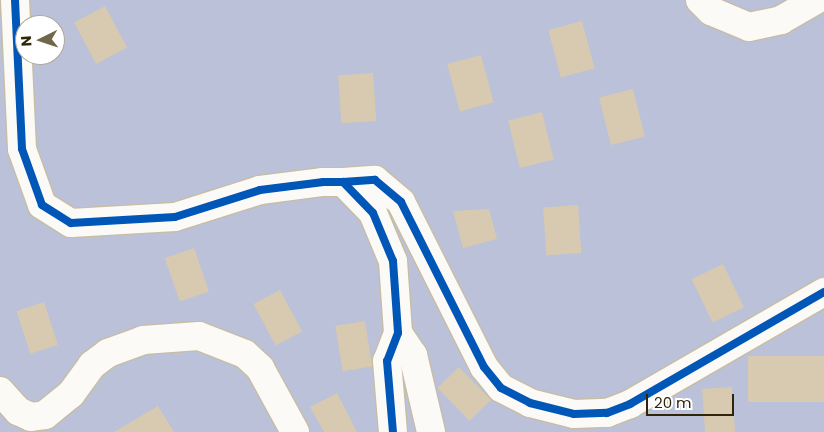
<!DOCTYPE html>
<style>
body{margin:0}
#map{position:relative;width:824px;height:432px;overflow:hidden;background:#ece1c4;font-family:Poppins,sans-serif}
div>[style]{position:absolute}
.forest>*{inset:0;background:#bac1d8}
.building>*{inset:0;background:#d8c9b1;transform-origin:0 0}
.roads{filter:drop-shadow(1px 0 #c7bda4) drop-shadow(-1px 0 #c7bda4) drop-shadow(0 1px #c7bda4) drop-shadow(0 -1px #c7bda4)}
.minor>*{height:28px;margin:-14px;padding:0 14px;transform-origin:14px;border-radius:14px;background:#fcfaf6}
.cycleway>*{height:8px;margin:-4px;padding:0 4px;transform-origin:4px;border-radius:4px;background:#0057b8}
span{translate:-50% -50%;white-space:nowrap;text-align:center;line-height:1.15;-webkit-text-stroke:4.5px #fff;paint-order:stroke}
.north{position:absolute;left:15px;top:15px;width:50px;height:50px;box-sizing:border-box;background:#fff;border:1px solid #aca89d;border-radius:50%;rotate:266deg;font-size:14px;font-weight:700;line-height:20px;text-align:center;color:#2f260a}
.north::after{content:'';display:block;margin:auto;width:18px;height:22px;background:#71674b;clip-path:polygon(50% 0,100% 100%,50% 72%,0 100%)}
.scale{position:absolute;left:646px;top:394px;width:88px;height:22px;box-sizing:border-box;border:2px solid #2f260a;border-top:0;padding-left:6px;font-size:15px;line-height:18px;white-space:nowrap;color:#2f260a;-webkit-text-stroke:4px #fff;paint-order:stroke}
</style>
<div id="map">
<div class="forest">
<i style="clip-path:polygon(evenodd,0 0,824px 0,824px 432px,0 432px,0 0,25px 25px,55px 25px,55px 55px,25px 55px,25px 25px)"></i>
</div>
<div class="building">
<i style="left:105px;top:6px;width:47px;height:35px;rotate:62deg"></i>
<i style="left:582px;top:21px;width:49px;height:35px;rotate:75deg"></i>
<i style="left:481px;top:55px;width:49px;height:35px;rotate:75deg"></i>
<i style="left:373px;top:73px;width:48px;height:35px;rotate:86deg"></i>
<i style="left:633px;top:89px;width:49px;height:35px;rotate:76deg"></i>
<i style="left:542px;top:112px;width:49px;height:35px;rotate:76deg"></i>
<i style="left:578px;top:205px;width:48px;height:35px;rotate:86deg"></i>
<i style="clip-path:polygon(489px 209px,497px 239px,463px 248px,453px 211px)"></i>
<i style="left:194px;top:248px;width:46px;height:31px;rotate:71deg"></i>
<i style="left:723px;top:264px;width:48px;height:35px;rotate:64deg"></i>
<i style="left:280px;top:290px;width:47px;height:30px;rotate:62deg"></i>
<i style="left:44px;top:302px;width:45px;height:29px;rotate:72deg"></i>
<i style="left:365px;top:321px;width:46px;height:30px;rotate:81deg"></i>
<i style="left:824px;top:356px;width:46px;height:76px;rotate:90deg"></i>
<i style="left:459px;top:367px;width:46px;height:30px;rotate:46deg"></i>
<i style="left:732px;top:387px;width:45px;height:30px;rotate:86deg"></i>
<i style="clip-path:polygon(337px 393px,357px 432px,324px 432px,310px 407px)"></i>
<i style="clip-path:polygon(158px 406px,174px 432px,114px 432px)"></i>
</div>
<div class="roads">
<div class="minor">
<i style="left:15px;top:0;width:149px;rotate:87.3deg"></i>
<i style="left:22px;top:149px;width:59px;rotate:70.3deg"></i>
<i style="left:42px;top:205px;width:34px;rotate:32deg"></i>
<i style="left:71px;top:223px;width:104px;rotate:-3.3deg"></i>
<i style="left:175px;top:217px;width:89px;rotate:-17.6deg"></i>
<i style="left:260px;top:190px;width:64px;rotate:-7.2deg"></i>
<i style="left:323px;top:182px;width:20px"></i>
<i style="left:343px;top:182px;width:43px;rotate:45.9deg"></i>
<i style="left:373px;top:213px;width:52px;rotate:67.4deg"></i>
<i style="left:393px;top:261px;width:72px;rotate:86deg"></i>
<i style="left:398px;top:333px;width:30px;rotate:111deg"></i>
<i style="left:387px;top:361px;width:71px;rotate:85.2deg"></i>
<i style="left:700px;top:0;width:16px;rotate:45deg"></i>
<i style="left:711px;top:11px;width:41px;rotate:22.8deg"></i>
<i style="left:749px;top:27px;width:33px;rotate:-12deg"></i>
<i style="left:781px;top:20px;width:40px;rotate:-29.7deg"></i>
<i style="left:343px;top:182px;width:32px;rotate:-4deg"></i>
<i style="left:375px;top:180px;width:34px;rotate:40deg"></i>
<i style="left:401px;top:202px;width:185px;rotate:63.3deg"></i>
<i style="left:484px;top:367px;width:27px;rotate:51deg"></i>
<i style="left:501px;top:388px;width:33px;rotate:27deg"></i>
<i style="left:530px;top:403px;width:45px;rotate:14deg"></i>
<i style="left:574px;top:414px;width:33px;rotate:-2deg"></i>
<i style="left:607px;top:413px;width:25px;rotate:-21deg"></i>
<i style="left:630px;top:404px;width:224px;rotate:-30deg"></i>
<i style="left:398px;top:333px;width:27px;rotate:56deg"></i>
<i style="left:413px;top:355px;width:79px;rotate:76.8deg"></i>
<i style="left:0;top:391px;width:27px;rotate:48deg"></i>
<i style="left:18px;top:411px;width:14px;rotate:25deg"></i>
<i style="left:31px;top:417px;width:14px;rotate:-8deg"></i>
<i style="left:45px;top:415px;width:33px;rotate:-39deg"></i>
<i style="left:71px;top:394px;width:36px;rotate:-54deg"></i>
<i style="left:92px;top:365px;width:20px;rotate:-37deg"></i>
<i style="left:108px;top:353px;width:37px;rotate:-20deg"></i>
<i style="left:143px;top:340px;width:56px;rotate:-4.1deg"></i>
<i style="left:199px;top:336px;width:49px;rotate:21.4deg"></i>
<i style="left:245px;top:354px;width:21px;rotate:43deg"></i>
<i style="left:260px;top:368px;width:73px;rotate:61.3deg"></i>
</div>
</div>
<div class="cycleway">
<i style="left:15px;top:0;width:149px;rotate:87.3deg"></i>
<i style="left:22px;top:149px;width:59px;rotate:70.3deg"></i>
<i style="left:42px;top:205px;width:34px;rotate:32deg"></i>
<i style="left:71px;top:223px;width:104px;rotate:-3.3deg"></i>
<i style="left:175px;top:217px;width:89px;rotate:-17.6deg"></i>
<i style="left:260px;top:190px;width:64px;rotate:-7.2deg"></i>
<i style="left:323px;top:182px;width:20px"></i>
<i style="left:343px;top:182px;width:43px;rotate:45.9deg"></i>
<i style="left:373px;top:213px;width:52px;rotate:67.4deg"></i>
<i style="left:393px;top:261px;width:72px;rotate:86deg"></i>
<i style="left:398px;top:333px;width:30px;rotate:111deg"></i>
<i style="left:387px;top:361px;width:71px;rotate:85.2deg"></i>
<i style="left:343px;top:182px;width:32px;rotate:-4deg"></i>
<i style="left:375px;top:180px;width:34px;rotate:40deg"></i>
<i style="left:401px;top:202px;width:185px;rotate:63.3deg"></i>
<i style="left:484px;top:367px;width:27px;rotate:51deg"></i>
<i style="left:501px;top:388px;width:33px;rotate:27deg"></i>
<i style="left:530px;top:403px;width:45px;rotate:14deg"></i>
<i style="left:574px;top:414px;width:33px;rotate:-2deg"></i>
<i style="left:607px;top:413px;width:25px;rotate:-21deg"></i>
<i style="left:630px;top:404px;width:224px;rotate:-30deg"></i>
</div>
<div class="north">N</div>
<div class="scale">20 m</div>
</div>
